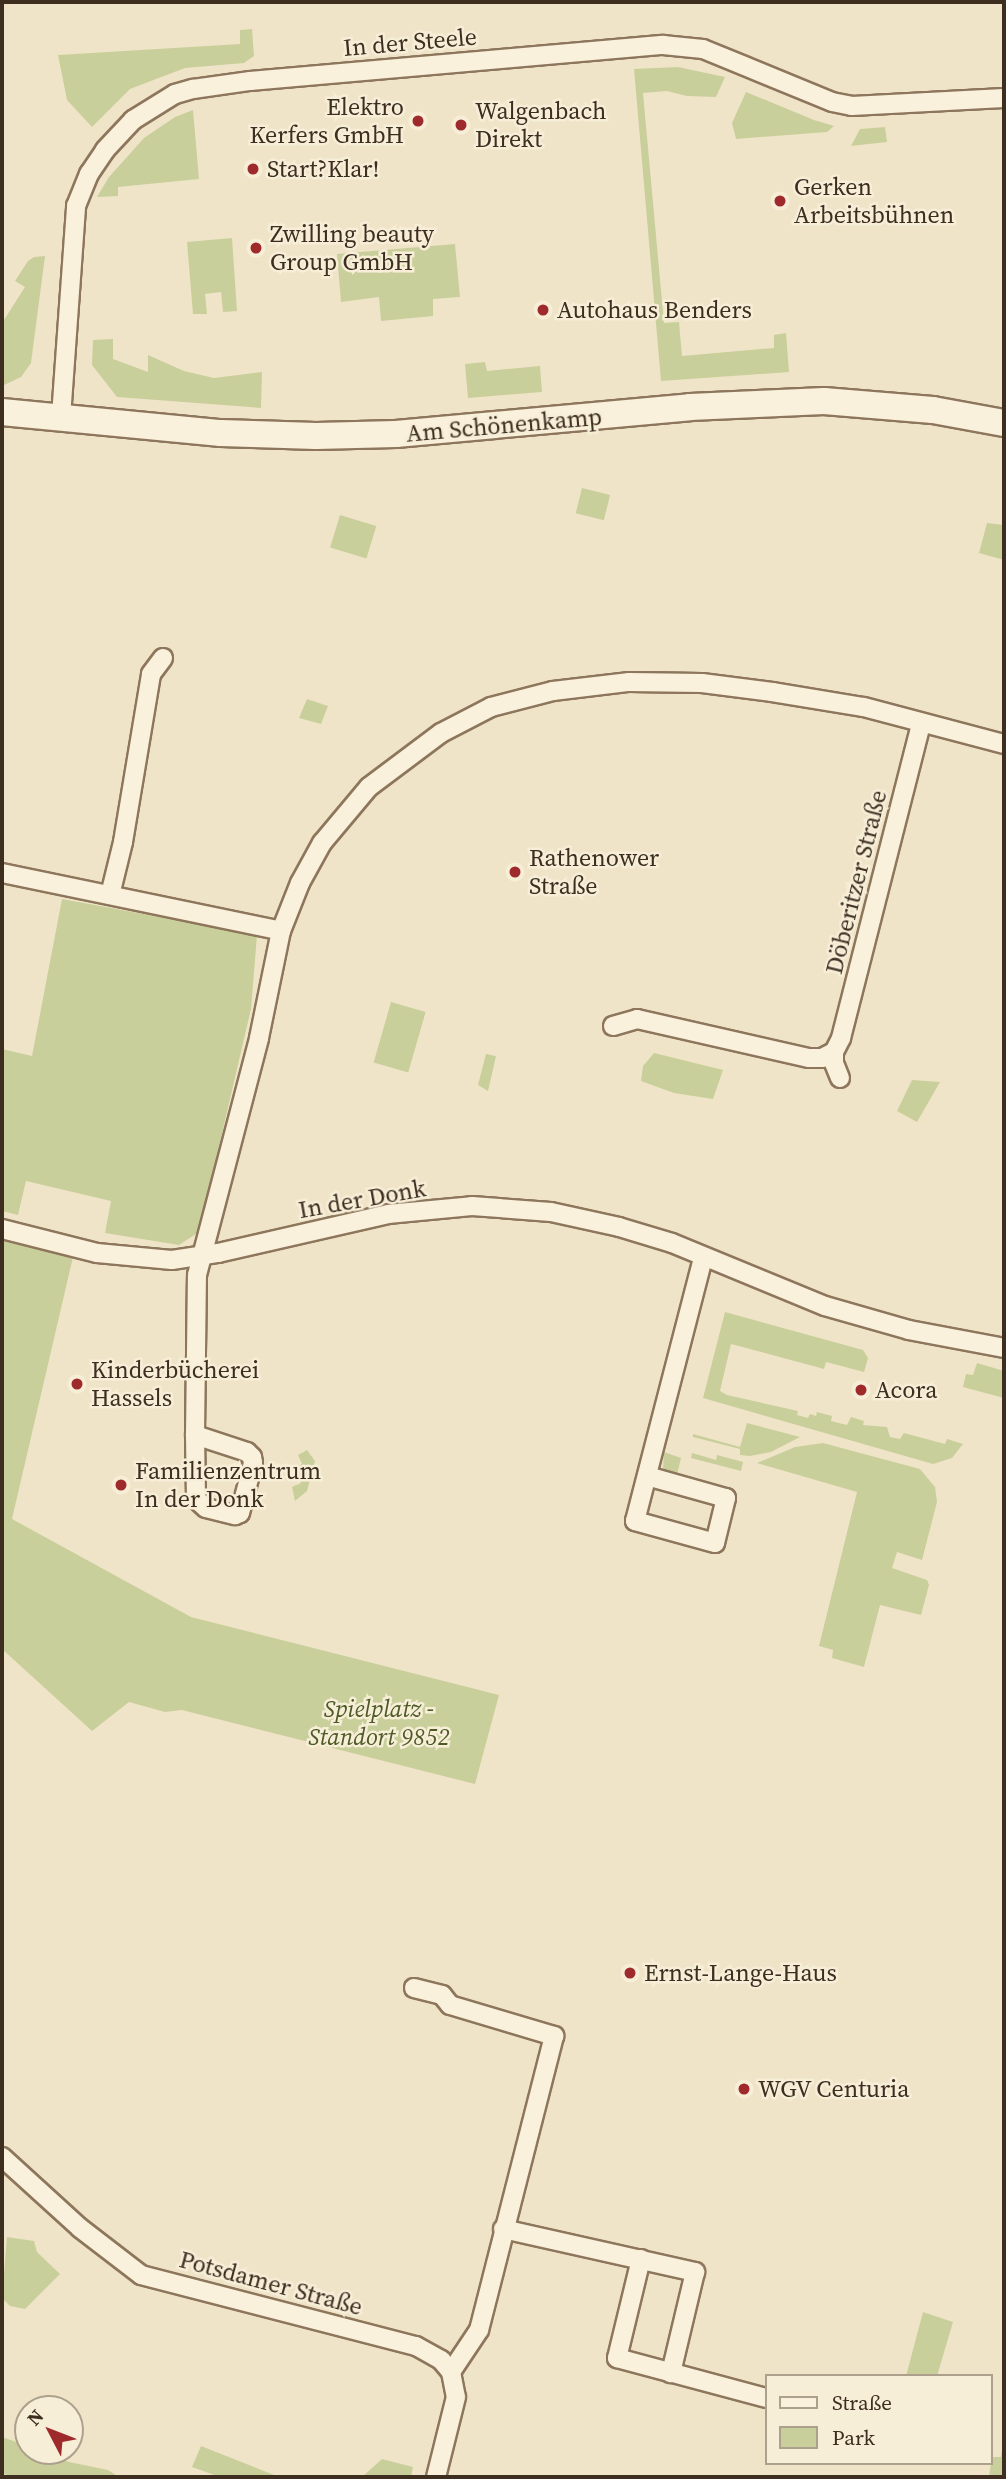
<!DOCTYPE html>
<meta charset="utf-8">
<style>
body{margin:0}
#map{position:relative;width:1006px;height:2479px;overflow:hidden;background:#f0e4c8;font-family:"Source Serif 4",serif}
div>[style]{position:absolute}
.green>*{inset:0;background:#c9cf9b;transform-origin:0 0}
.roads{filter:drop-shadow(2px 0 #8d765c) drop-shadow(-2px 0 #8d765c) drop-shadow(0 2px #8d765c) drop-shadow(0 -2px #8d765c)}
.street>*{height:18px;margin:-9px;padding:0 9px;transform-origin:9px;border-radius:9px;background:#faf1dc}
.secondary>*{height:26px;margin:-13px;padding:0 13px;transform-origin:13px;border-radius:13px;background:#faf1dc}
.dots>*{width:19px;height:19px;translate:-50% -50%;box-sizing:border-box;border:4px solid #f7eed8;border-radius:50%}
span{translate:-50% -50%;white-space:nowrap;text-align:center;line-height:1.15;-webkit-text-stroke:5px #f7eed8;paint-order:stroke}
.street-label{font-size:24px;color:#3d2e20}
.poi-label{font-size:24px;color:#3d2e20}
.right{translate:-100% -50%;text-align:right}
.left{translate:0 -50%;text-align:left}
.park-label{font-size:24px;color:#4d5a26;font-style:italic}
.frame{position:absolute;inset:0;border:4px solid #3d2e20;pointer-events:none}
.legend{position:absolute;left:765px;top:2374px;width:228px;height:91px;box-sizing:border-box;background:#f7eed8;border:2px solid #ada18e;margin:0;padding:9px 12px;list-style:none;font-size:21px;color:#3d2e20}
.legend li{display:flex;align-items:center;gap:14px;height:35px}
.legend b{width:35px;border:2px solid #ada18e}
.north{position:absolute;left:14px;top:2395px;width:70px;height:70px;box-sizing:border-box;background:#f7eed8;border:2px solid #ada18e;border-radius:50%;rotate:312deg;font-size:19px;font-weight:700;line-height:28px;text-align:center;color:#3d2e20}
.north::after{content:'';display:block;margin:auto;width:24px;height:32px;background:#9e2a2b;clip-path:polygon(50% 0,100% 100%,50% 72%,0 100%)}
</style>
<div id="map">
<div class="green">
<i style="clip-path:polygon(252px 29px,254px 56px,244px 63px,185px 68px,130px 89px,92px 127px,67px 100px,58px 55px,240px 44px,240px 30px)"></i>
<i style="clip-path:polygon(678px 67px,725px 77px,716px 97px,687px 96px,667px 91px,643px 93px,664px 323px,679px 322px,682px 356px,774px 348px,774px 335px,786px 333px,789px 372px,661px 381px,634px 69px)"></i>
<i style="clip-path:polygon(746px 92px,814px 120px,834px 126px,827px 132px,736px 139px,732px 123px)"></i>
<i style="clip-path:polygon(193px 110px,199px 179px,118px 187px,118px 196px,97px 197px,109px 177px,144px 138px,175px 117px)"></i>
<i style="clip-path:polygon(885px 127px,887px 142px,851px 146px,860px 129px)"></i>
<i style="clip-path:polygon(232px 238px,237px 311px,223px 312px,221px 292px,205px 294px,207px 314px,193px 314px,187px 242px)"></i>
<i style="clip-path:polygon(455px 244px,460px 297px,433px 299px,433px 316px,381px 321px,379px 297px,341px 302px,337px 254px)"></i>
<i style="clip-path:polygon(45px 256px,31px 363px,21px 377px,2px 386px,2px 323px,25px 287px,15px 281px,28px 261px,34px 257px)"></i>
<i style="clip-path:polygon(113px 339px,113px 359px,148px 372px,148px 355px,184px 371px,214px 378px,262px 372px,261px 408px,117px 397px,92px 365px,93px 340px)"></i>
<i style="clip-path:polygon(485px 362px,487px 371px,540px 366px,542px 392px,468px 398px,465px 364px)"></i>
<i style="left:582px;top:488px;width:29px;height:26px;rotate:14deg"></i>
<i style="left:340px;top:515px;width:38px;height:34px;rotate:17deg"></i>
<i style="clip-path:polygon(987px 523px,1004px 525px,1004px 560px,979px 553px)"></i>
<i style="clip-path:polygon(307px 699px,328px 706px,321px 724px,299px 718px)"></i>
<i style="clip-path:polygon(62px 899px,257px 935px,251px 1009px,199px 1232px,179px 1245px,105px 1233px,111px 1201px,26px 1181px,18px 1215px,2px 1211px,2px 1049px,32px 1056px)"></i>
<i style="left:391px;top:1002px;width:36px;height:63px;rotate:16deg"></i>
<i style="clip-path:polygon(654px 1053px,723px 1070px,713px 1099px,674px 1093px,641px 1081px,643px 1066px)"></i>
<i style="clip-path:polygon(486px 1054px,496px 1056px,488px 1091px,478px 1085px)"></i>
<i style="clip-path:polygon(912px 1080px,940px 1082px,917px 1122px,897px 1111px)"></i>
<i style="clip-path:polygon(2px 1241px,73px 1257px,12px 1519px,191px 1617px,499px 1695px,475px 1784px,182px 1710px,165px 1712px,129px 1702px,92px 1731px,2px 1649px)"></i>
<i style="clip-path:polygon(725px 1312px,863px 1350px,868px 1358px,864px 1372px,826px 1362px,824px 1369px,731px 1344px,720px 1391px,727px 1395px,798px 1411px,797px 1415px,808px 1418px,810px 1414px,816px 1416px,817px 1412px,832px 1416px,831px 1421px,847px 1425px,851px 1417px,864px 1421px,863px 1425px,887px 1427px,890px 1437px,900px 1439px,904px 1433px,945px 1444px,947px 1439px,963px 1444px,952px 1458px,933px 1464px,703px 1398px)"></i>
<i style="clip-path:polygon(977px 1363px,1004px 1371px,1004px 1398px,963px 1387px,966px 1374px,973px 1375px)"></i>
<i style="clip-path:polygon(747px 1423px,800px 1437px,771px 1452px,750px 1456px,740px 1455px,740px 1449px,693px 1437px,693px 1434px,740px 1447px)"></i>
<i style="clip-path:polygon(823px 1443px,920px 1469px,935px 1487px,937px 1502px,922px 1560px,897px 1552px,892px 1568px,927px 1580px,929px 1585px,921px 1615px,880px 1605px,864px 1667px,832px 1658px,833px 1650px,819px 1646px,857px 1492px,757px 1463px,795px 1447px)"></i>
<i style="clip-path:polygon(307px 1450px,315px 1461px,307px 1491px,295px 1501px,292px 1487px,301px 1483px,293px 1470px,302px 1464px,298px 1455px)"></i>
<i style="clip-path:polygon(664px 1452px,681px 1458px,676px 1479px,663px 1468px)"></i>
<i style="clip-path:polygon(692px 1453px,716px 1460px,717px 1455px,743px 1462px,741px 1471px,691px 1458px)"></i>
<i style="clip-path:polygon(7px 2237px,34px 2241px,37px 2252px,60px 2274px,25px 2309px,10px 2306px,2px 2298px)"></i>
<i style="clip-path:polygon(923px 2312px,953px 2322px,937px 2376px,906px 2376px)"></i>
<i style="clip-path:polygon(1004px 2435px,1004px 2477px,989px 2476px,992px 2457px,1001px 2457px)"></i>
<i style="clip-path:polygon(2px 2437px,28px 2446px,28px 2451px,41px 2451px,69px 2462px,108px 2470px,119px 2477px,12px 2477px,2px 2473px)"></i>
<i style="clip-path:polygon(201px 2446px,279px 2477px,220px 2477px,192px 2467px)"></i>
<i style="clip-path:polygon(382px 2459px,413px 2467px,411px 2477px,362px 2477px)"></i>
</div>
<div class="roads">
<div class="street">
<i style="left:61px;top:417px;width:212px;rotate:-85.9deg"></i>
<i style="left:76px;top:206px;width:35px;rotate:-68deg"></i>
<i style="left:89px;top:174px;width:29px;rotate:-56deg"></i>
<i style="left:105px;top:150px;width:41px;rotate:-47deg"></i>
<i style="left:133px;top:120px;width:49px;rotate:-31.8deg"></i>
<i style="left:175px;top:94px;width:19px;rotate:-16deg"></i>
<i style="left:193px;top:89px;width:58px;rotate:-8deg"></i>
<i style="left:250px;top:81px;width:415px;rotate:-5deg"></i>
<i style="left:663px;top:45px;width:40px;rotate:5.7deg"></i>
<i style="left:703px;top:49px;width:139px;rotate:22.3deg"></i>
<i style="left:832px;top:102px;width:20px;rotate:11deg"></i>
<i style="left:852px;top:106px;width:152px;rotate:-3deg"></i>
<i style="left:2px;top:873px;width:285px;rotate:11.7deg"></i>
<i style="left:110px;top:895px;width:55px;rotate:-76.2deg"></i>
<i style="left:123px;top:842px;width:170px;rotate:-80.5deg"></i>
<i style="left:151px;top:674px;width:20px;rotate:-53deg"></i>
<i style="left:613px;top:1026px;width:25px;rotate:-16deg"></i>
<i style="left:637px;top:1019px;width:176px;rotate:12.8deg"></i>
<i style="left:809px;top:1058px;width:13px"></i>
<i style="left:822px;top:1058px;width:13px;rotate:-27deg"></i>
<i style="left:840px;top:1078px;width:16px;rotate:-112deg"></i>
<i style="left:834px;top:1063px;width:11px;rotate:-90deg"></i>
<i style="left:834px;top:1052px;width:16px;rotate:-63deg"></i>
<i style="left:841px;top:1038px;width:325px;rotate:-75.7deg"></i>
<i style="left:2px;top:1229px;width:98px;rotate:14.2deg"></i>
<i style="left:97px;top:1253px;width:75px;rotate:5.3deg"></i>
<i style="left:172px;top:1260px;width:47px;rotate:-8.7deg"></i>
<i style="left:218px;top:1253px;width:174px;rotate:-12.9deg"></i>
<i style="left:388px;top:1214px;width:84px;rotate:-5.4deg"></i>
<i style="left:472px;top:1206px;width:79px;rotate:4.3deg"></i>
<i style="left:551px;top:1212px;width:70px;rotate:12.4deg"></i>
<i style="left:619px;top:1227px;width:55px;rotate:16.8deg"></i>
<i style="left:672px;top:1243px;width:165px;rotate:22.4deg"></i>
<i style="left:825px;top:1306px;width:87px;rotate:15.9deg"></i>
<i style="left:909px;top:1330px;width:97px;rotate:10.7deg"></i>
<i style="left:195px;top:1435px;width:64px;rotate:89.1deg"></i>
<i style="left:196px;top:1499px;width:13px;rotate:42deg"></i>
<i style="left:206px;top:1508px;width:30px;rotate:14deg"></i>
<i style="left:235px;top:1515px;width:5px;rotate:-22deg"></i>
<i style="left:240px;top:1513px;width:52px;rotate:-75.4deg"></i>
<i style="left:253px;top:1463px;width:6px;rotate:-99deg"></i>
<i style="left:252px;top:1457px;width:7px;rotate:-135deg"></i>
<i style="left:247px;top:1452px;width:55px;rotate:-161.9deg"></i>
<i style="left:195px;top:1435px;width:160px;rotate:-89.3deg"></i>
<i style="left:197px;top:1275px;width:245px;rotate:-75.3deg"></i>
<i style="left:259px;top:1038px;width:109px;rotate:-78.4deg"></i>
<i style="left:281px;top:931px;width:52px;rotate:-68.4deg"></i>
<i style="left:300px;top:883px;width:46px;rotate:-61.2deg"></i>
<i style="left:322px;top:843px;width:73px;rotate:-50deg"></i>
<i style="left:369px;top:787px;width:90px;rotate:-36.9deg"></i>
<i style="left:441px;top:733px;width:56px;rotate:-27.5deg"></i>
<i style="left:491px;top:707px;width:64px;rotate:-14.5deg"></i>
<i style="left:553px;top:691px;width:77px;rotate:-6.8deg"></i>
<i style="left:629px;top:682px;width:73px;rotate:0.8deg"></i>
<i style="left:702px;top:683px;width:71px;rotate:7.3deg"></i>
<i style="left:772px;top:692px;width:93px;rotate:9.3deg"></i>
<i style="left:864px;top:707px;width:145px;rotate:14.8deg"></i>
<i style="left:647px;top:1476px;width:82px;rotate:15.6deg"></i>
<i style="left:726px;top:1498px;width:46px;rotate:103.7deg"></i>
<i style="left:715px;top:1543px;width:83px;rotate:-164.6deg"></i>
<i style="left:635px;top:1521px;width:272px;rotate:-75.5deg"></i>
<i style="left:414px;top:1988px;width:29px;rotate:14deg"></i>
<i style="left:442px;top:1995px;width:13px;rotate:51deg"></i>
<i style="left:450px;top:2005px;width:109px;rotate:16.6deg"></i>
<i style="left:554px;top:2036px;width:303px;rotate:104.3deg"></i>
<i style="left:479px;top:2330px;width:50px;rotate:123.7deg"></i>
<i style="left:2px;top:2157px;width:105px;rotate:42.3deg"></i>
<i style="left:80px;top:2228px;width:77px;rotate:37.6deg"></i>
<i style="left:141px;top:2275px;width:284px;rotate:14.5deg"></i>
<i style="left:416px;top:2346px;width:29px;rotate:29deg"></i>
<i style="left:441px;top:2360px;width:16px;rotate:50deg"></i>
<i style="left:451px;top:2372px;width:25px;rotate:79deg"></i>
<i style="left:456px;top:2397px;width:82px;rotate:104deg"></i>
<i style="left:503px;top:2229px;width:197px;rotate:12.6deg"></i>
<i style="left:695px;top:2272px;width:104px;rotate:103.4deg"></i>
<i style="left:641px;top:2259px;width:102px;rotate:103.6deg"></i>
<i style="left:617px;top:2358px;width:154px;rotate:15deg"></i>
</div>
<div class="secondary">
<i style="left:2px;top:412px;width:220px;rotate:5.5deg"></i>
<i style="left:221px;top:433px;width:95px;rotate:1.8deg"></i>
<i style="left:316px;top:436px;width:80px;rotate:-1.4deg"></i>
<i style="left:396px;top:434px;width:295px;rotate:-5.2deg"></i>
<i style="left:690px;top:407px;width:134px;rotate:-2.6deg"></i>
<i style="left:824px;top:401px;width:109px;rotate:4.7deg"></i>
<i style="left:933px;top:410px;width:72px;rotate:10.4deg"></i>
</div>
</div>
<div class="dots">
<i style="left:418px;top:121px;background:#9e2a2b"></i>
<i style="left:461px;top:125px;background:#9e2a2b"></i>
<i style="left:253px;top:169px;background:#9e2a2b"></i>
<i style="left:780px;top:201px;background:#9e2a2b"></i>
<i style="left:256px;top:248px;background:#9e2a2b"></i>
<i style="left:543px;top:310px;background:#9e2a2b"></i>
<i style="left:515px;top:872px;background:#9e2a2b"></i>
<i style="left:77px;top:1384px;background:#9e2a2b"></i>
<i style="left:861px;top:1390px;background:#9e2a2b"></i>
<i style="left:121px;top:1485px;background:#9e2a2b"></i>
<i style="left:630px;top:1973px;background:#9e2a2b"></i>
<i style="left:744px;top:2089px;background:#9e2a2b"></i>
</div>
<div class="street-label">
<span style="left:410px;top:42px;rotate:-5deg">In der Steele</span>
<span style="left:504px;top:425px;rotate:-5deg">Am Schönenkamp</span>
<span style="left:856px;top:882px;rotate:-76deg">Döberitzer Straße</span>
<span style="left:362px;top:1199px;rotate:-10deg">In der Donk</span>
<span style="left:271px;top:2283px;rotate:15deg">Potsdamer Straße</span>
</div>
<div class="poi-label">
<span class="right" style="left:404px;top:121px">Elektro<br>Kerfers GmbH</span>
<span class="left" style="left:475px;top:125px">Walgenbach<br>Direkt</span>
<span class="left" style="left:267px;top:169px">Start?Klar!</span>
<span class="left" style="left:794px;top:201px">Gerken<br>Arbeitsbühnen</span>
<span class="left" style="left:270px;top:248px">Zwilling beauty<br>Group GmbH</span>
<span class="left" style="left:557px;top:310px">Autohaus Benders</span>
<span class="left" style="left:529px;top:872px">Rathenower<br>Straße</span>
<span class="left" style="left:91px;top:1384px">Kinderbücherei<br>Hassels</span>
<span class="left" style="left:875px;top:1390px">Acora</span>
<span class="left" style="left:135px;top:1485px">Familienzentrum<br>In der Donk</span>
<span class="left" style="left:644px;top:1973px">Ernst-Lange-Haus</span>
<span class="left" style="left:758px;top:2089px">WGV Centuria</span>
</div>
<div class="park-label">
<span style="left:379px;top:1723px">Spielplatz -<br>Standort 9852</span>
</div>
<div class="frame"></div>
<ul class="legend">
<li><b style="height:9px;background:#faf1dc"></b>Straße</li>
<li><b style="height:19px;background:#c9cf9b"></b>Park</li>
</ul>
<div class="north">N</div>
</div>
